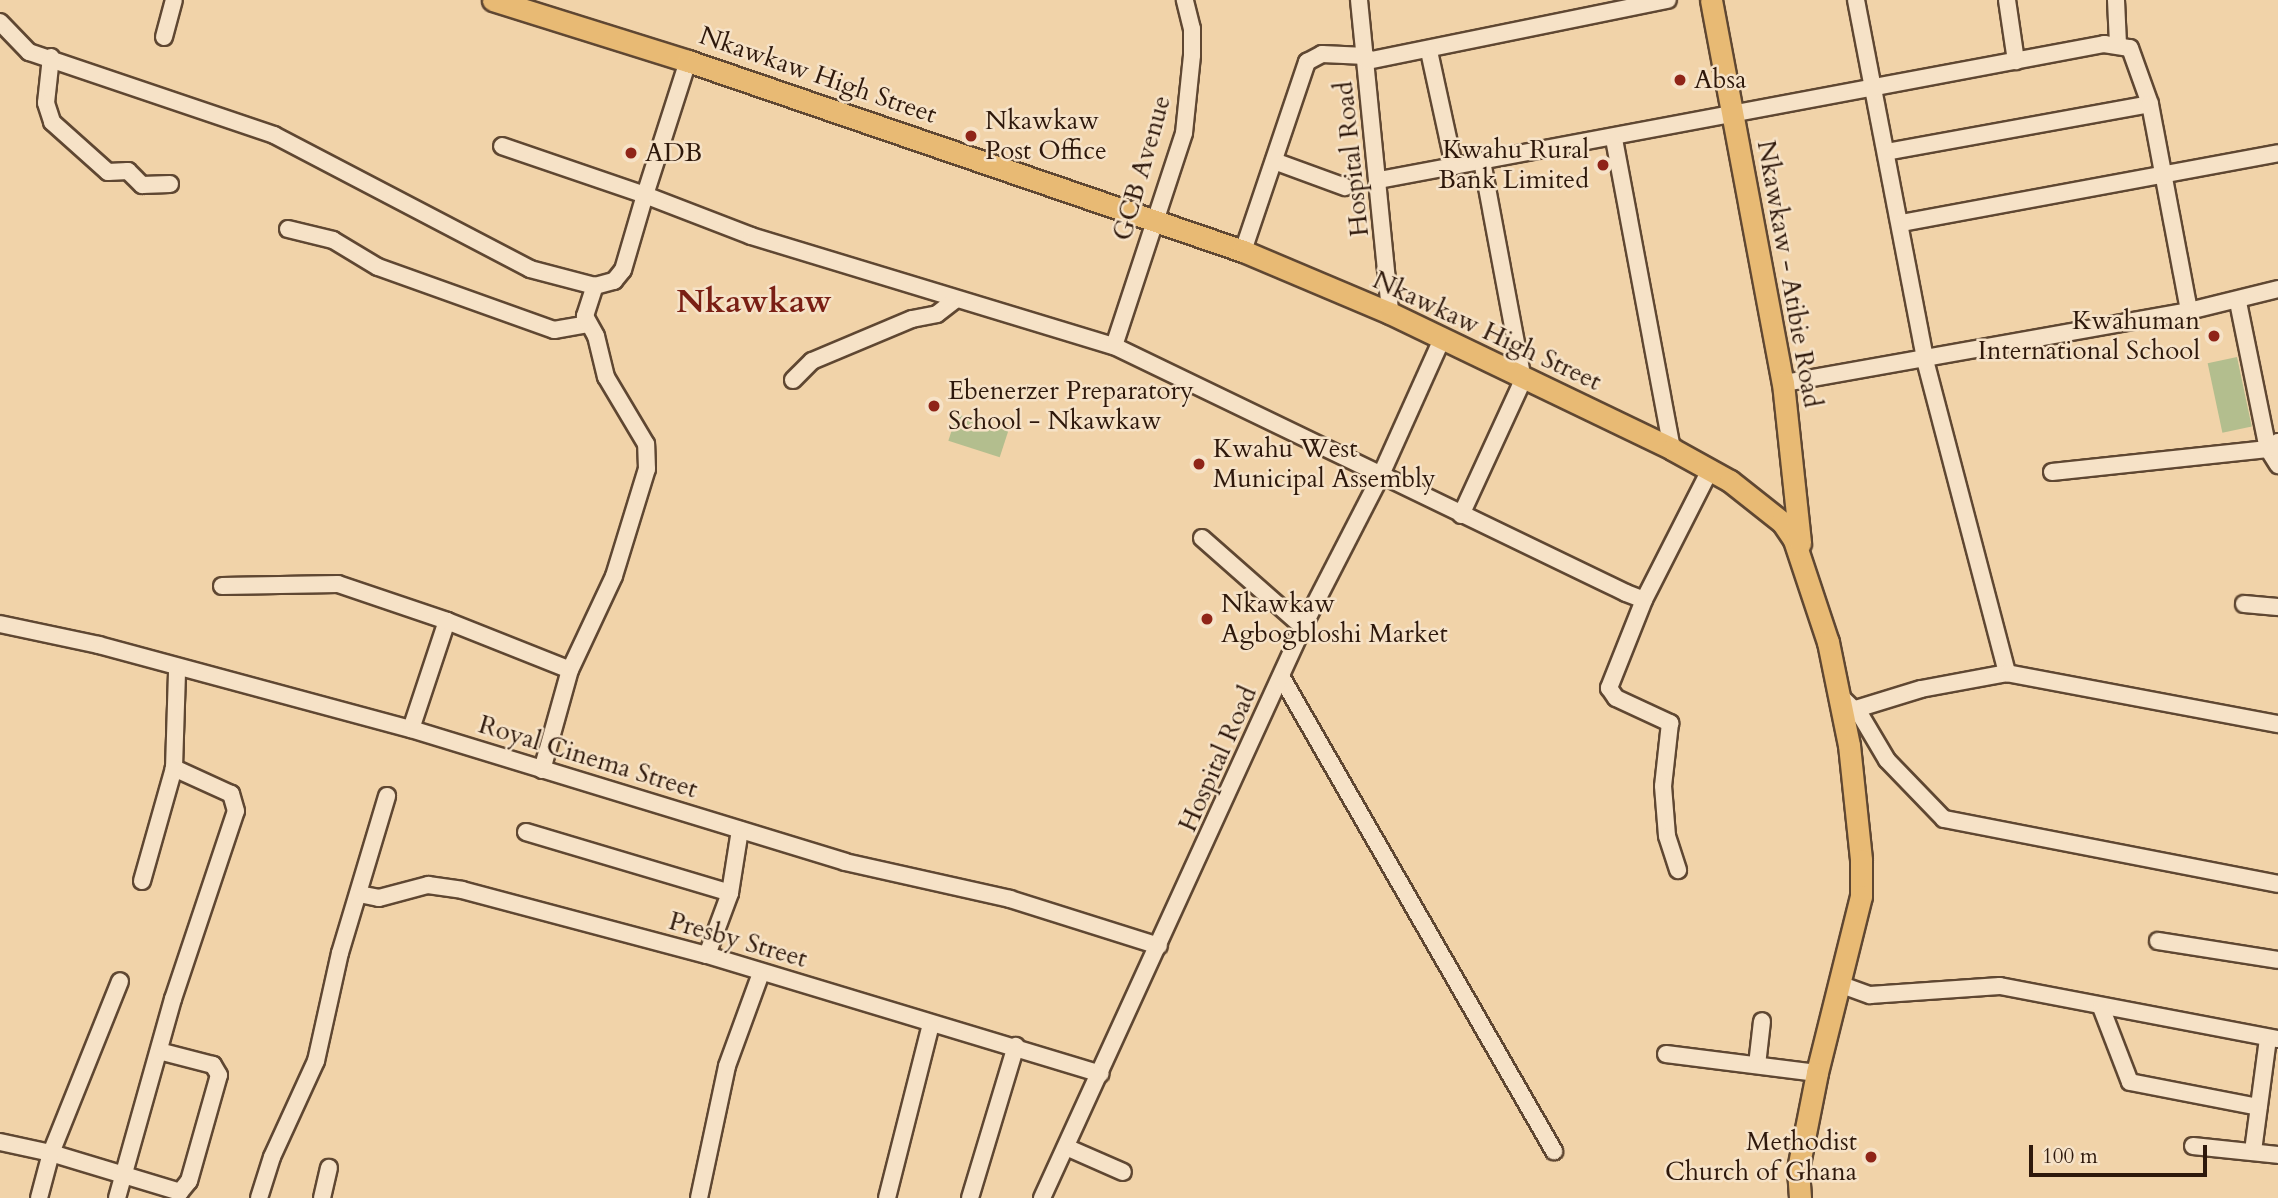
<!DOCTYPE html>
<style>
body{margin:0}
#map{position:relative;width:2278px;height:1198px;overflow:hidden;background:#f1d3a9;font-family:Cardo,serif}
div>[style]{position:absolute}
.green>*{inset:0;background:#b3be8e;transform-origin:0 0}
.roads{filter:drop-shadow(2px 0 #5f4732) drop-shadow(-2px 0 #5f4732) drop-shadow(0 2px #5f4732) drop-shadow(0 -2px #5f4732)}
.minor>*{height:16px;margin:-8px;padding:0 8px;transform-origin:8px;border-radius:8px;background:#f6e2c7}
.major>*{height:21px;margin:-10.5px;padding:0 10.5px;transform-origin:10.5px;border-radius:10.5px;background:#e8ba74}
.dots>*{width:19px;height:19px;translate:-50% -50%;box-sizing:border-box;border:4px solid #f6e2c7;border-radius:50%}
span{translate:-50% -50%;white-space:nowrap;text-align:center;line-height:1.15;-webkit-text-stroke:5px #f6e2c7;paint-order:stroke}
.street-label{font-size:26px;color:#2e180b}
.poi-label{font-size:26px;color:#2e180b}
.left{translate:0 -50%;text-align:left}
.right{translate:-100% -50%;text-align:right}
.district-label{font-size:33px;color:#7a1f14;font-weight:700}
.scale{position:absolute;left:2029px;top:1145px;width:178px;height:32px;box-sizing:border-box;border:4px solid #2e180b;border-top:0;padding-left:9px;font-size:21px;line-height:24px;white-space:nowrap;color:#2e180b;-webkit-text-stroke:5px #f6e2c7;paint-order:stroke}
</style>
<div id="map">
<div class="green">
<i style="left:2237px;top:357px;width:71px;height:30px;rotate:78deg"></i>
<i style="left:957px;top:414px;width:54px;height:28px;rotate:18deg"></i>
</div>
<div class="roads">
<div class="minor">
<i style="left:1359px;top:0;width:315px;rotate:84.3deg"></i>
<i style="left:1856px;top:0;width:367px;rotate:79.1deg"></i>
<i style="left:1925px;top:360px;width:324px;rotate:75.3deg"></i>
<i style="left:2007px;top:0;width:62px;rotate:81.6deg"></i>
<i style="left:2116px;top:0;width:44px;rotate:87.4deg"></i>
<i style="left:0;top:22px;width:42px;rotate:46deg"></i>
<i style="left:29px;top:52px;width:259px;rotate:18.7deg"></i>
<i style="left:274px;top:135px;width:289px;rotate:27.6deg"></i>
<i style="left:530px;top:269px;width:67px;rotate:14.7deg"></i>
<i style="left:595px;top:286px;width:20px;rotate:-15deg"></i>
<i style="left:614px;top:281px;width:14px;rotate:-51deg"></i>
<i style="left:623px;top:270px;width:78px;rotate:-73.7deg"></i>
<i style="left:645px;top:195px;width:151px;rotate:-161.1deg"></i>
<i style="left:164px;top:37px;width:38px;rotate:-75deg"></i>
<i style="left:1429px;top:51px;width:118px;rotate:77.7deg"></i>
<i style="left:51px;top:57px;width:46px;rotate:96.2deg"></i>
<i style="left:46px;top:103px;width:20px;rotate:72deg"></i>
<i style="left:52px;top:122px;width:75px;rotate:41.8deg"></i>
<i style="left:108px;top:172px;width:20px;rotate:-3deg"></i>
<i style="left:128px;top:171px;width:20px;rotate:45deg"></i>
<i style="left:142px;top:185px;width:28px;rotate:-2deg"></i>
<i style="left:688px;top:61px;width:141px;rotate:107.8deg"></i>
<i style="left:645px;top:195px;width:114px;rotate:21.1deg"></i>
<i style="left:751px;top:236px;width:379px;rotate:16.9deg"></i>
<i style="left:1114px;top:346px;width:568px;rotate:25.75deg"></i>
<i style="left:1626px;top:593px;width:19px;rotate:21deg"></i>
<i style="left:1644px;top:600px;width:146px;rotate:-63.1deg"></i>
<i style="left:1367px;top:61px;width:307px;rotate:-11.5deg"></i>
<i style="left:1614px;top:139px;width:315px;rotate:79.4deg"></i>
<i style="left:1886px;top:152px;width:268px;rotate:-10.3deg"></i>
<i style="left:1274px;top:161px;width:76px;rotate:20.1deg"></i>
<i style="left:1379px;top:180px;width:738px;rotate:-10.62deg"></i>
<i style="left:2104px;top:44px;width:26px;rotate:9deg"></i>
<i style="left:2130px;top:48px;width:59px;rotate:70.3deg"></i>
<i style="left:2150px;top:104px;width:211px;rotate:79.3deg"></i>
<i style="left:2189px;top:311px;width:412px;rotate:169.9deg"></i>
<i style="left:1902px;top:223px;width:382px;rotate:-10.5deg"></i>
<i style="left:288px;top:229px;width:46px;rotate:13.7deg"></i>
<i style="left:333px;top:240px;width:52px;rotate:31deg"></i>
<i style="left:378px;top:267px;width:187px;rotate:19.7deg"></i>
<i style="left:554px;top:330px;width:34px;rotate:-10deg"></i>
<i style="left:1243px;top:251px;width:200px;rotate:-71.3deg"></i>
<i style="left:1307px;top:62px;width:17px;rotate:-28deg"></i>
<i style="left:1322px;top:54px;width:44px;rotate:2.6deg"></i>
<i style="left:2238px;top:302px;width:150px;rotate:78.5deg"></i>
<i style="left:2268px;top:449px;width:19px;rotate:58deg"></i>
<i style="left:2189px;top:311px;width:92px;rotate:-13.9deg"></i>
<i style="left:1114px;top:346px;width:224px;rotate:-71.8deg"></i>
<i style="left:1184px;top:133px;width:78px;rotate:-84.1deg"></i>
<i style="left:1192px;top:55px;width:26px;rotate:-90deg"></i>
<i style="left:1192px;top:29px;width:30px;rotate:-104deg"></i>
<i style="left:793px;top:380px;width:27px;rotate:-45deg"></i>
<i style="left:812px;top:361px;width:108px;rotate:-22.8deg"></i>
<i style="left:912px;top:319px;width:25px;rotate:-11deg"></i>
<i style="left:937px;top:314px;width:23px;rotate:-38deg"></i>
<i style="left:2052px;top:472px;width:217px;rotate:-6.1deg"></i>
<i style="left:2268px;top:449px;width:12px;rotate:-35deg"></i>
<i style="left:1461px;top:515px;width:149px;rotate:-65.3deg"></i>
<i style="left:1523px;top:380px;width:223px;rotate:-100.6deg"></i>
<i style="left:1202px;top:538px;width:135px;rotate:41.4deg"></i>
<i style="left:222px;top:586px;width:116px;rotate:-1deg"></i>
<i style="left:338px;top:584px;width:115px;rotate:18.7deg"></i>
<i style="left:1644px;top:600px;width:95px;rotate:111.7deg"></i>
<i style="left:1609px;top:688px;width:12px;rotate:55deg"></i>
<i style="left:1616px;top:698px;width:60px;rotate:24.8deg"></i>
<i style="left:1670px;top:723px;width:63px;rotate:96.3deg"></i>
<i style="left:1663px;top:786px;width:50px;rotate:85.4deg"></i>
<i style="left:1667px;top:836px;width:36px;rotate:72deg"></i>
<i style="left:2244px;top:604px;width:34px;rotate:5deg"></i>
<i style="left:0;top:624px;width:101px;rotate:12deg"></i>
<i style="left:99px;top:645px;width:323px;rotate:15.1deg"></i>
<i style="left:411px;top:729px;width:454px;rotate:17deg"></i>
<i style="left:845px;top:862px;width:169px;rotate:12.6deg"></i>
<i style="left:1010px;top:899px;width:156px;rotate:17.5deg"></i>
<i style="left:1282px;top:678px;width:546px;rotate:60.1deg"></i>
<i style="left:1840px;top:696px;width:29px;rotate:44deg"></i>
<i style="left:1861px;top:716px;width:51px;rotate:59.4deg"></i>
<i style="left:1887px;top:760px;width:82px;rotate:46deg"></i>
<i style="left:1944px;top:819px;width:340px;rotate:11deg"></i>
<i style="left:1856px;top:709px;width:68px;rotate:-17.1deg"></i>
<i style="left:1921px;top:689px;width:87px;rotate:-10.5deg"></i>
<i style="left:2007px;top:673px;width:276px;rotate:10.7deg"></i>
<i style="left:411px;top:729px;width:114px;rotate:-71.6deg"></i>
<i style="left:447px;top:621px;width:132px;rotate:21.7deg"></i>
<i style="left:542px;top:770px;width:104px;rotate:-74.4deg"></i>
<i style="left:570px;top:670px;width:104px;rotate:-64.9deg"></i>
<i style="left:614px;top:576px;width:112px;rotate:-72.9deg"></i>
<i style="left:647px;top:469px;width:25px;rotate:-92deg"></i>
<i style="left:646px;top:444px;width:78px;rotate:-120.8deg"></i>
<i style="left:606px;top:377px;width:42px;rotate:-103.7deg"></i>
<i style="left:596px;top:336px;width:23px;rotate:-119deg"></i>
<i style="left:585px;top:316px;width:32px;rotate:-72deg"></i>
<i style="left:526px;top:832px;width:213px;rotate:16.6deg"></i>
<i style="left:142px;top:881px;width:117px;rotate:-74.2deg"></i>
<i style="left:174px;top:768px;width:98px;rotate:-88.2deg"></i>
<i style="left:359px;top:894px;width:20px;rotate:11deg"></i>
<i style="left:379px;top:898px;width:51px;rotate:-14.9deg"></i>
<i style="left:428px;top:885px;width:34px;rotate:8deg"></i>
<i style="left:462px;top:890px;width:253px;rotate:14.9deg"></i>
<i style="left:707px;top:955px;width:411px;rotate:16.8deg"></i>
<i style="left:2158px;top:941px;width:121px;rotate:9deg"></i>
<i style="left:707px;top:955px;width:66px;rotate:-69.6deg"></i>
<i style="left:730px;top:893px;width:64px;rotate:-81deg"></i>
<i style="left:1839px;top:984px;width:33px;rotate:20deg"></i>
<i style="left:1870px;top:995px;width:130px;rotate:-4deg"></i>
<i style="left:2000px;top:986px;width:283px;rotate:10.8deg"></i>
<i style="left:2101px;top:1007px;width:80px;rotate:68.9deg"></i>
<i style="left:2130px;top:1082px;width:131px;rotate:11deg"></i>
<i style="left:1666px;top:1054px;width:152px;rotate:7.2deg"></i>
<i style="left:1757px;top:1065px;width:44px;rotate:-83.5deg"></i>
<i style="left:0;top:1142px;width:52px;rotate:12.2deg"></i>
<i style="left:51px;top:1153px;width:135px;rotate:16.8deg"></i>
<i style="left:180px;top:1192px;width:14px;rotate:-51deg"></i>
<i style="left:189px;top:1181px;width:110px;rotate:-74.2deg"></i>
<i style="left:219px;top:1075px;width:12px;rotate:-121deg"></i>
<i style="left:213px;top:1065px;width:56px;rotate:-165.5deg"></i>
<i style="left:2193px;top:1146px;width:85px;rotate:6deg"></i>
<i style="left:1066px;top:1147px;width:62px;rotate:23.7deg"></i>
<i style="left:2253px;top:1151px;width:114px;rotate:-82.4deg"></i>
<i style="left:39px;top:1198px;width:47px;rotate:-75.1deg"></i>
<i style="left:51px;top:1153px;width:185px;rotate:-68.1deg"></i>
<i style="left:117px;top:1198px;width:207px;rotate:-74.3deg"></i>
<i style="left:173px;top:999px;width:198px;rotate:-71.5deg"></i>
<i style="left:236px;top:811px;width:18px;rotate:-106deg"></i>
<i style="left:231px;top:794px;width:63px;rotate:-155.5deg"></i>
<i style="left:259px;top:1198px;width:43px;rotate:-72.4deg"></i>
<i style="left:272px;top:1157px;width:106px;rotate:-65.4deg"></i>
<i style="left:316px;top:1061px;width:111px;rotate:-77.5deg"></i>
<i style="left:340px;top:953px;width:164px;rotate:-73.3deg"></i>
<i style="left:322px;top:1198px;width:31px;rotate:-77deg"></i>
<i style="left:699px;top:1198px;width:135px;rotate:-78deg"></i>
<i style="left:727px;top:1066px;width:99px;rotate:-69.9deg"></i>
<i style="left:887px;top:1198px;width:179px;rotate:-75.8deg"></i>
<i style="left:970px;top:1198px;width:159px;rotate:-73.2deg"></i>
<i style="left:1042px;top:1198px;width:628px;rotate:-65.44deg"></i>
<i style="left:1303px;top:627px;width:169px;rotate:-62.8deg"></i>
<i style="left:1380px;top:477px;width:149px;rotate:-65.8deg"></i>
</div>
<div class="major">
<i style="left:493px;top:0;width:204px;rotate:17.4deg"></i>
<i style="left:688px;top:61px;width:587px;rotate:18.9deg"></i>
<i style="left:1243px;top:251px;width:160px;rotate:22.9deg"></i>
<i style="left:1390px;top:313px;width:313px;rotate:25.7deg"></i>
<i style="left:1672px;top:449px;width:66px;rotate:28.9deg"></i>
<i style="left:1730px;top:481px;width:66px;rotate:38.3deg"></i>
<i style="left:1782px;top:522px;width:22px;rotate:56deg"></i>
<i style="left:1794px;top:540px;width:108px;rotate:71.6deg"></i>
<i style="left:1828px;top:642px;width:105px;rotate:78.5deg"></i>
<i style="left:1849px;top:745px;width:116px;rotate:84deg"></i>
<i style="left:1861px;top:860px;width:36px;rotate:90deg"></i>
<i style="left:1861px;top:896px;width:182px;rotate:104deg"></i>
<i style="left:1817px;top:1073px;width:98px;rotate:101.2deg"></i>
<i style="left:1798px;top:1169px;width:29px;rotate:86deg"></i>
<i style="left:1711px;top:0;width:390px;rotate:79.4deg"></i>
<i style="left:1783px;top:383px;width:161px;rotate:83.9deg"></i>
</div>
</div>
<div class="dots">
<i style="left:1680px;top:80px;background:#8f2418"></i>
<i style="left:971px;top:136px;background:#8f2418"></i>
<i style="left:631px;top:153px;background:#8f2418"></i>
<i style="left:1603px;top:165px;background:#8f2418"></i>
<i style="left:2214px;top:336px;background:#8f2418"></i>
<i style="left:934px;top:406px;background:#8f2418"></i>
<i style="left:1199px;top:464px;background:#8f2418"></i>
<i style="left:1207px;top:619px;background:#8f2418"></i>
<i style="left:1871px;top:1157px;background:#8f2418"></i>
</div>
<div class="street-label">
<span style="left:818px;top:75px;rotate:19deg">Nkawkaw High Street</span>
<span style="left:1352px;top:159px;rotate:-96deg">Hospital Road</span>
<span style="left:1142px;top:168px;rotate:-74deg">GCB Avenue</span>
<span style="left:1789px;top:274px;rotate:80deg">Nkawkaw - Atibie Road</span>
<span style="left:1487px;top:331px;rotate:25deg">Nkawkaw High Street</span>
<span style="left:588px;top:757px;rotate:17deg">Royal Cinema Street</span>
<span style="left:1218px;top:759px;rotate:-66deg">Hospital Road</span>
<span style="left:738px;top:940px;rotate:16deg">Presby Street</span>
</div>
<div class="poi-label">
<span class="left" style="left:1694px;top:80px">Absa</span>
<span class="left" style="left:985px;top:136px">Nkawkaw<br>Post Office</span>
<span class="right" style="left:1589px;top:165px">Kwahu Rural<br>Bank Limited</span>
<span class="left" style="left:645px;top:153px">ADB</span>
<span class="right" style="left:2200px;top:336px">Kwahuman<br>International School</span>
<span class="left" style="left:948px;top:406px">Ebenerzer Preparatory<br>School - Nkawkaw</span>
<span class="left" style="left:1213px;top:464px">Kwahu West<br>Municipal Assembly</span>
<span class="left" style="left:1221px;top:619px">Nkawkaw<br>Agbogbloshi Market</span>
<span class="right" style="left:1857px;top:1157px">Methodist<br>Church of Ghana</span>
</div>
<div class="district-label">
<span style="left:754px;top:302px">Nkawkaw</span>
</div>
<div class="scale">100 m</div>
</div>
